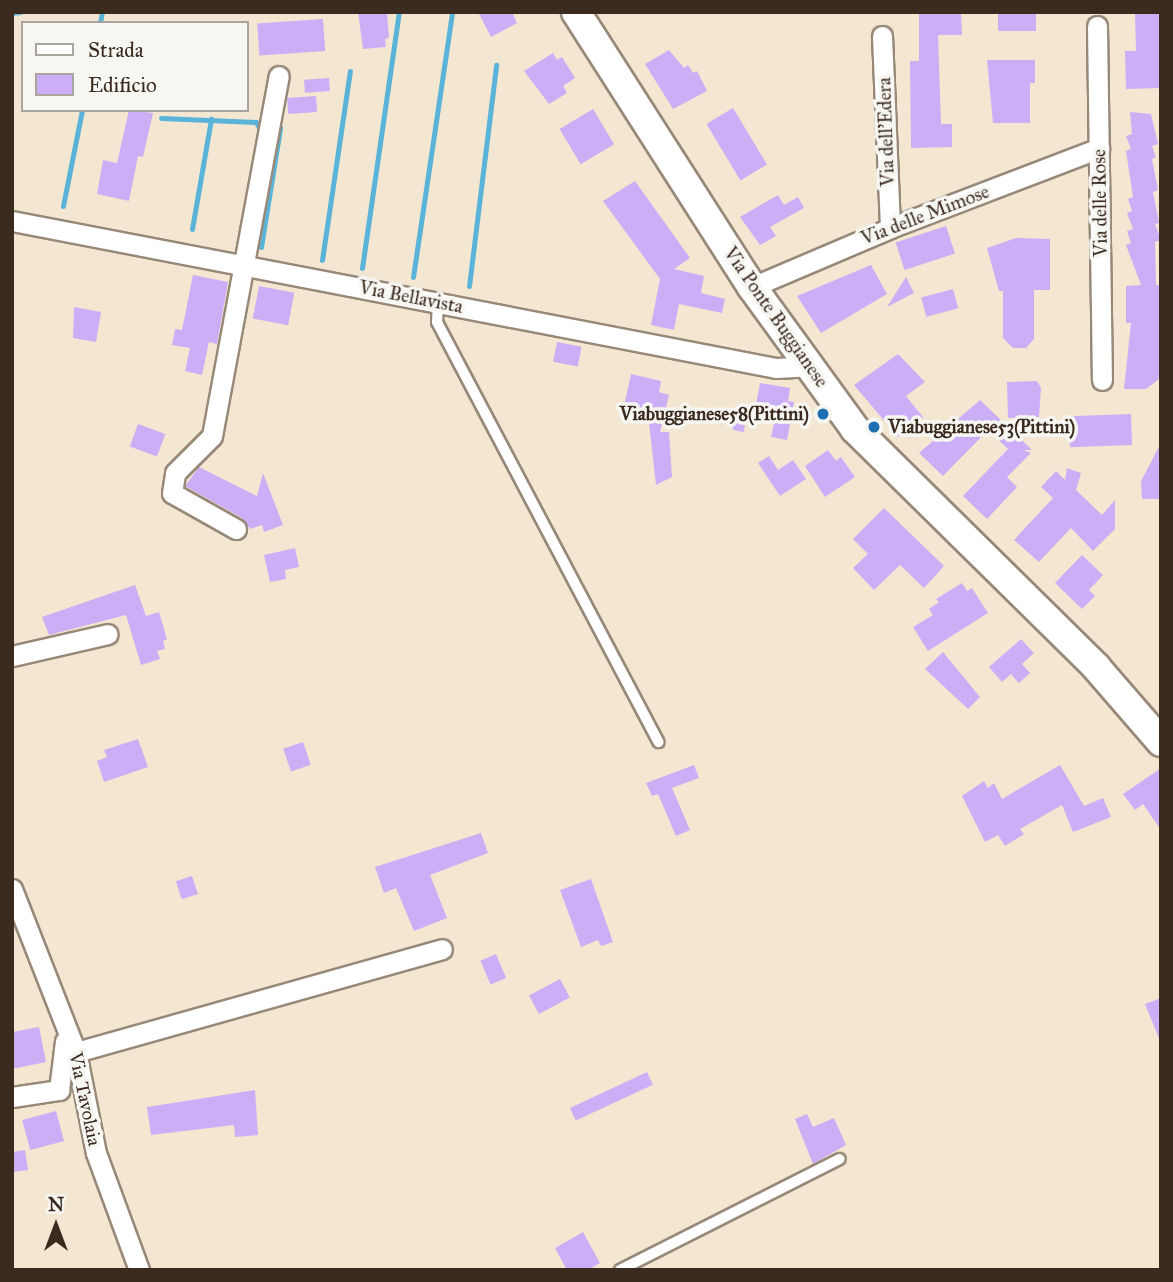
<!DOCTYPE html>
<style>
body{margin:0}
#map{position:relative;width:1173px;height:1282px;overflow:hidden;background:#f3e7d2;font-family:"IM FELL Great Primer",serif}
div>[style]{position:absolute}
.stream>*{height:5px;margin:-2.5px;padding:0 2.5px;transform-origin:2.5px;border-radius:2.5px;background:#5ab3d8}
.building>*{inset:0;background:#cbaef6;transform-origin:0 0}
.roads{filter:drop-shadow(2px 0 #978878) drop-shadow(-2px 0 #978878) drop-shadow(0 2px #978878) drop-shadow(0 -2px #978878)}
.lane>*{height:10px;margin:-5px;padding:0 5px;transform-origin:5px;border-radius:5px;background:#fff}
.street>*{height:19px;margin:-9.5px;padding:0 9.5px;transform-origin:9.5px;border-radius:9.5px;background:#fff}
.secondary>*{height:28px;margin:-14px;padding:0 14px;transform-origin:14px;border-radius:14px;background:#fff}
.dots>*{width:19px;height:19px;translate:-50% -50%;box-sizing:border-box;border:4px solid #f6f6f2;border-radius:50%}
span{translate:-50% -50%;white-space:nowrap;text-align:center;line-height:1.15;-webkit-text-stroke:7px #f6f6f2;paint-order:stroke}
.street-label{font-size:19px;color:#3b2a1e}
.poi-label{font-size:19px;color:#3b2a1e;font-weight:700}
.right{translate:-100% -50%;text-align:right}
.left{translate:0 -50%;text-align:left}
.frame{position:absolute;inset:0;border:14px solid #3b2a1e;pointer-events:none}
.legend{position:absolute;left:21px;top:21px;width:228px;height:91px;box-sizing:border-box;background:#f6f6f2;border:2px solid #aba49d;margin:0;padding:9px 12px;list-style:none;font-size:21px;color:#3b2a1e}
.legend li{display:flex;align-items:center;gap:14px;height:35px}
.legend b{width:35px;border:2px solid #aba49d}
.north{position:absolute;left:21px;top:1191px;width:70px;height:70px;-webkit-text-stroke:5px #f6f6f2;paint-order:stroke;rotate:0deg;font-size:19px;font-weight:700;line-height:28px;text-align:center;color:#3b2a1e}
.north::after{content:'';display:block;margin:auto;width:24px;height:32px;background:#3b2a1e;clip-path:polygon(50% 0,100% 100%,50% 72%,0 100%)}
</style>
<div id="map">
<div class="stream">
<i style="left:12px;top:13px;width:8px;rotate:-7deg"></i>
<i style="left:100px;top:23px;width:11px;rotate:-80deg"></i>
<i style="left:161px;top:118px;width:95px;rotate:2.4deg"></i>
<i style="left:256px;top:122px;width:10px;rotate:61deg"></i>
<i style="left:63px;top:206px;width:98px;rotate:-78.8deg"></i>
<i style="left:192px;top:229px;width:112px;rotate:-80.2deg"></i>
<i style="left:261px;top:247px;width:121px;rotate:-80.9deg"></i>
<i style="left:322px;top:260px;width:191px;rotate:-81.6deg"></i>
<i style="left:362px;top:268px;width:259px;rotate:-81.8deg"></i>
<i style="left:413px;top:277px;width:268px;rotate:-81.6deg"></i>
<i style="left:469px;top:286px;width:223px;rotate:-83deg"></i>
</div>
<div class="building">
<i style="clip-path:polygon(358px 12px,387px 12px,389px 38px,385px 39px,386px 47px,363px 49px)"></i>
<i style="clip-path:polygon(478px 12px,512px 12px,517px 23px,491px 37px)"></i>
<i style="clip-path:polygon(919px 12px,961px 12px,962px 35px,938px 35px,941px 124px,952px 124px,952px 147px,911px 148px,910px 61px,919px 61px)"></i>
<i style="left:998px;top:12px;width:38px;height:19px"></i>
<i style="clip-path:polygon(1135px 12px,1161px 12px,1161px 88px,1126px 89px,1125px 51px,1136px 51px)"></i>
<i style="left:323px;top:19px;width:32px;height:66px;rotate:86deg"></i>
<i style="clip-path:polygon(669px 50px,684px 68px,688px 65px,693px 73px,697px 71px,707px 91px,673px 109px,645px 64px)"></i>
<i style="clip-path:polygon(553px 53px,557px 60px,562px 57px,575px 78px,563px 86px,567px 93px,549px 104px,524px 71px)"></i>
<i style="clip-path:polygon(987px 60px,1035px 60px,1035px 83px,1030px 83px,1030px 123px,993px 123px)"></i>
<i style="left:329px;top:78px;width:13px;height:25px;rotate:86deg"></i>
<i style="left:316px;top:96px;width:16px;height:29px;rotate:86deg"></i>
<i style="left:733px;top:108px;width:66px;height:31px;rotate:59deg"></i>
<i style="left:593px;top:109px;width:41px;height:39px;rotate:59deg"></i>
<i style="clip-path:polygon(129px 110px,153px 113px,143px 157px,138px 156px,129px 201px,97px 194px,103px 160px,117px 163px)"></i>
<i style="clip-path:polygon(1130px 112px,1151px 114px,1158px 144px,1152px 146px,1156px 157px,1152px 159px,1158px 190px,1153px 192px,1159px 223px,1155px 224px,1161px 240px,1155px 242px,1156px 285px,1161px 285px,1161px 369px,1158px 380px,1146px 389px,1124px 389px,1131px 323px,1126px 323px,1126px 286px,1141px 285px,1126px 245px,1131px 243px,1127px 231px,1133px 229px,1127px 213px,1132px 211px,1128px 199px,1133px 197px,1126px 151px,1131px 149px,1126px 136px,1132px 134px)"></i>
<i style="clip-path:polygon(635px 181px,690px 258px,674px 269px,704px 276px,701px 293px,725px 299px,722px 313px,679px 304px,674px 330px,651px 325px,660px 279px,603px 201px)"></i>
<i style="clip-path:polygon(778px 195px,784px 205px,798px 197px,804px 208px,770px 227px,776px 236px,760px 245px,740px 217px)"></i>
<i style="left:946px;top:226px;width:29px;height:53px;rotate:72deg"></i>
<i style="clip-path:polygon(1016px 238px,1050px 239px,1050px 290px,1034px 290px,1034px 339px,1026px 348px,1013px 348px,1003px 338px,1003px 291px,999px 291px,987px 248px)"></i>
<i style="clip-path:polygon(871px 265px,887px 294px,821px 333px,797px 296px)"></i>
<i style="clip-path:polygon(193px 275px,228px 282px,217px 344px,209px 342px,202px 375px,185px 371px,190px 348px,172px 345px,175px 329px,182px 330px)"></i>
<i style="clip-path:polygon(906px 277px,914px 293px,887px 307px)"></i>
<i style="left:259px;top:286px;width:36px;height:33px;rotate:11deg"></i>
<i style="left:953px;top:289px;width:20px;height:33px;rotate:75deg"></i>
<i style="clip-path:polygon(74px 307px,101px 312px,96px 342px,73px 338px)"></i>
<i style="left:557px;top:342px;width:25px;height:20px;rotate:11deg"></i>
<i style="clip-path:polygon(898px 354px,925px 382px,906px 396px,923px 417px,898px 437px,854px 385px)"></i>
<i style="clip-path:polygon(631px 374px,661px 381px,659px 392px,669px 395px,660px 432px,669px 432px,672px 477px,656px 485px,649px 423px,623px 411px)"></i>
<i style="clip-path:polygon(1037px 381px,1041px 388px,1039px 417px,1008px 418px,1007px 382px)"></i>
<i style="clip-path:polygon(760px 383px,790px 388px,788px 401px,794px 402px,787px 440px,771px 437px,775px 418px,754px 415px)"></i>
<i style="clip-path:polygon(980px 400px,1032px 450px,1023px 450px,1031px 453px,1007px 477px,1017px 487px,987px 519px,963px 496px,1008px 449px,988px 430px,943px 476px,919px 453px)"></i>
<i style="clip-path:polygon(720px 409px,746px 411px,744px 432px,734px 430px)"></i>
<i style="left:1131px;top:414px;width:31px;height:62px;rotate:88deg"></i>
<i style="left:138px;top:424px;width:29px;height:24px;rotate:20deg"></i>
<i style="clip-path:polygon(1161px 443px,1161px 499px,1142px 499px,1141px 481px)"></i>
<i style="clip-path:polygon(828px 450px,836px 461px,841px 457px,855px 477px,825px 497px,805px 466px)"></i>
<i style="clip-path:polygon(769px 456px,778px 470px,793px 460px,806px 479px,780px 496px,758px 463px)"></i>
<i style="clip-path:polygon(199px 467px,257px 496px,263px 473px,283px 525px,264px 532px,262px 525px,250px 529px,242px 518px,185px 486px)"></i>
<i style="clip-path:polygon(1067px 468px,1081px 473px,1076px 490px,1102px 515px,1115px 500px,1115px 529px,1093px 551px,1071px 528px,1039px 562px,1014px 540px,1053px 498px,1041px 487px,1056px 471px,1065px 480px)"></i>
<i style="clip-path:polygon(884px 508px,944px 566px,924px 588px,900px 565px,874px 590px,853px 568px,868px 554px,853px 539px)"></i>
<i style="clip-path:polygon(295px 548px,299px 567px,285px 570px,286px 579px,270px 582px,264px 555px)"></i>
<i style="clip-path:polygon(1082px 555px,1103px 575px,1089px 590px,1095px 596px,1082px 609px,1055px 583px)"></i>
<i style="clip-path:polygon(962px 583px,967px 591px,972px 588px,988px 613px,928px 651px,913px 627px,933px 615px,929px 609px,939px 602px,936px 599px)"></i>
<i style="clip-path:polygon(135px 585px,146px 616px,159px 612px,167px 639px,163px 641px,165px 649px,157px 651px,160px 659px,141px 665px,126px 615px,49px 635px,42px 617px)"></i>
<i style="clip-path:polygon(1021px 639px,1034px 653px,1022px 664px,1030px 673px,1019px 683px,1011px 674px,1002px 682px,989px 667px)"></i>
<i style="clip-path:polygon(943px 652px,980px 697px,968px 709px,925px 669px)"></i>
<i style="clip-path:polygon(138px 739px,148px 767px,104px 782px,97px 761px,107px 757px,104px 750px)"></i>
<i style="left:303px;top:742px;width:24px;height:21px;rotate:71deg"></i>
<i style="clip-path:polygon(694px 765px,699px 778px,672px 788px,690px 830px,676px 836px,658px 794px,652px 796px,646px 783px)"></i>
<i style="clip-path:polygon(1060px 765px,1084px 806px,1103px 798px,1111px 817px,1073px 832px,1062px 805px,1020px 829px,1024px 834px,1005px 846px,998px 835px,985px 842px,962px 796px,984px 781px,988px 788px,994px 783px,1002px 799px)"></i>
<i style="clip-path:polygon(1161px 768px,1161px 830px,1143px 804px,1135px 810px,1123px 794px)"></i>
<i style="clip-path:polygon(481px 833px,488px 853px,430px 875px,447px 918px,414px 931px,396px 888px,384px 893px,375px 867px)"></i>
<i style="left:192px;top:876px;width:19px;height:17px;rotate:72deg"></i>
<i style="clip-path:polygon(591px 879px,613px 942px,601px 946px,598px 940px,581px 947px,560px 890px)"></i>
<i style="left:496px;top:954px;width:26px;height:17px;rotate:67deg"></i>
<i style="left:560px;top:979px;width:21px;height:35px;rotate:62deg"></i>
<i style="clip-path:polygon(1161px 998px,1161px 1041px,1160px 1041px,1145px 1004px)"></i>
<i style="clip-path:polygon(39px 1027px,46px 1062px,12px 1069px,12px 1032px)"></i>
<i style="left:647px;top:1072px;width:14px;height:85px;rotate:65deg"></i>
<i style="clip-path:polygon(255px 1090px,258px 1135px,235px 1137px,234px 1125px,151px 1135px,147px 1107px)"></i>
<i style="left:56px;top:1111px;width:31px;height:35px;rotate:75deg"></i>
<i style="clip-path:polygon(807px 1114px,813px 1127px,834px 1118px,846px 1145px,813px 1164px,795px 1119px)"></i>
<i style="clip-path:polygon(25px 1150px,28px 1170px,12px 1172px,12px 1152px)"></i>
<i style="clip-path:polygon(583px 1232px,600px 1263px,588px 1270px,567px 1270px,555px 1248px)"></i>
</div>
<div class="roads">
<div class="lane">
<i style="left:438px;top:303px;width:19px;rotate:93deg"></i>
<i style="left:437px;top:322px;width:475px;rotate:62.2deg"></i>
<i style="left:620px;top:1270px;width:246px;rotate:-26.8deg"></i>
</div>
<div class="street">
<i style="left:1097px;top:26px;width:354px;rotate:89.2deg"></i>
<i style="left:882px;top:36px;width:192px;rotate:87.6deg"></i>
<i style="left:12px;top:221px;width:778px;rotate:10.89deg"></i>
<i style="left:776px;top:368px;width:33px;rotate:-3deg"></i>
<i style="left:752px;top:287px;width:150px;rotate:-23.1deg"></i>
<i style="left:890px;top:228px;width:224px;rotate:-20.9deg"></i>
<i style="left:236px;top:529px;width:73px;rotate:-150.6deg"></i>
<i style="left:172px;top:493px;width:20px;rotate:-81deg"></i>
<i style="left:175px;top:473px;width:52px;rotate:-45deg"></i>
<i style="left:212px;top:436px;width:366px;rotate:-79.5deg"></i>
<i style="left:12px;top:656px;width:98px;rotate:-12.9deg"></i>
<i style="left:12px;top:889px;width:175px;rotate:68.6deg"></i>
<i style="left:76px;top:1052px;width:103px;rotate:78.8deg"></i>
<i style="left:96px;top:1153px;width:125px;rotate:69.8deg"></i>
<i style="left:76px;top:1052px;width:380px;rotate:-15.7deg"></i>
<i style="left:12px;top:1097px;width:48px;rotate:-8.5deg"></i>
<i style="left:59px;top:1090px;width:49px;rotate:-83deg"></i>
</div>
<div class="secondary">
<i style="left:576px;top:12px;width:326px;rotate:57.4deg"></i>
<i style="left:752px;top:287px;width:175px;rotate:54deg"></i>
<i style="left:855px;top:429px;width:339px;rotate:44.6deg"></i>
<i style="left:1096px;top:667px;width:99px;rotate:49.1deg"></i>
</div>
</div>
<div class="dots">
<i style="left:823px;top:414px;background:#1f6fb2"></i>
<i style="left:874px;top:427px;background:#1f6fb2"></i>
</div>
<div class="street-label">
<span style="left:886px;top:132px;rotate:-92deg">Via dell'Edera</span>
<span style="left:1100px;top:203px;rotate:-91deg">Via delle Rose</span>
<span style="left:925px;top:215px;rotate:-21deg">Via delle Mimose</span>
<span style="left:411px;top:297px;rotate:11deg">Via Bellavista</span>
<span style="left:776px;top:317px;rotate:55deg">Via Ponte Buggianese</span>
<span style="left:85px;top:1099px;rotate:78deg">Via Tavolaia</span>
</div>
<div class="poi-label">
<span class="right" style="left:809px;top:414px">Viabuggianese58(Pittini)</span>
<span class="left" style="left:888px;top:427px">Viabuggianese53(Pittini)</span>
</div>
<div class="frame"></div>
<ul class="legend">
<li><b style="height:9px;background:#fff"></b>Strada</li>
<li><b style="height:19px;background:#cbaef6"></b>Edificio</li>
</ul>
<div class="north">N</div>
</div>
